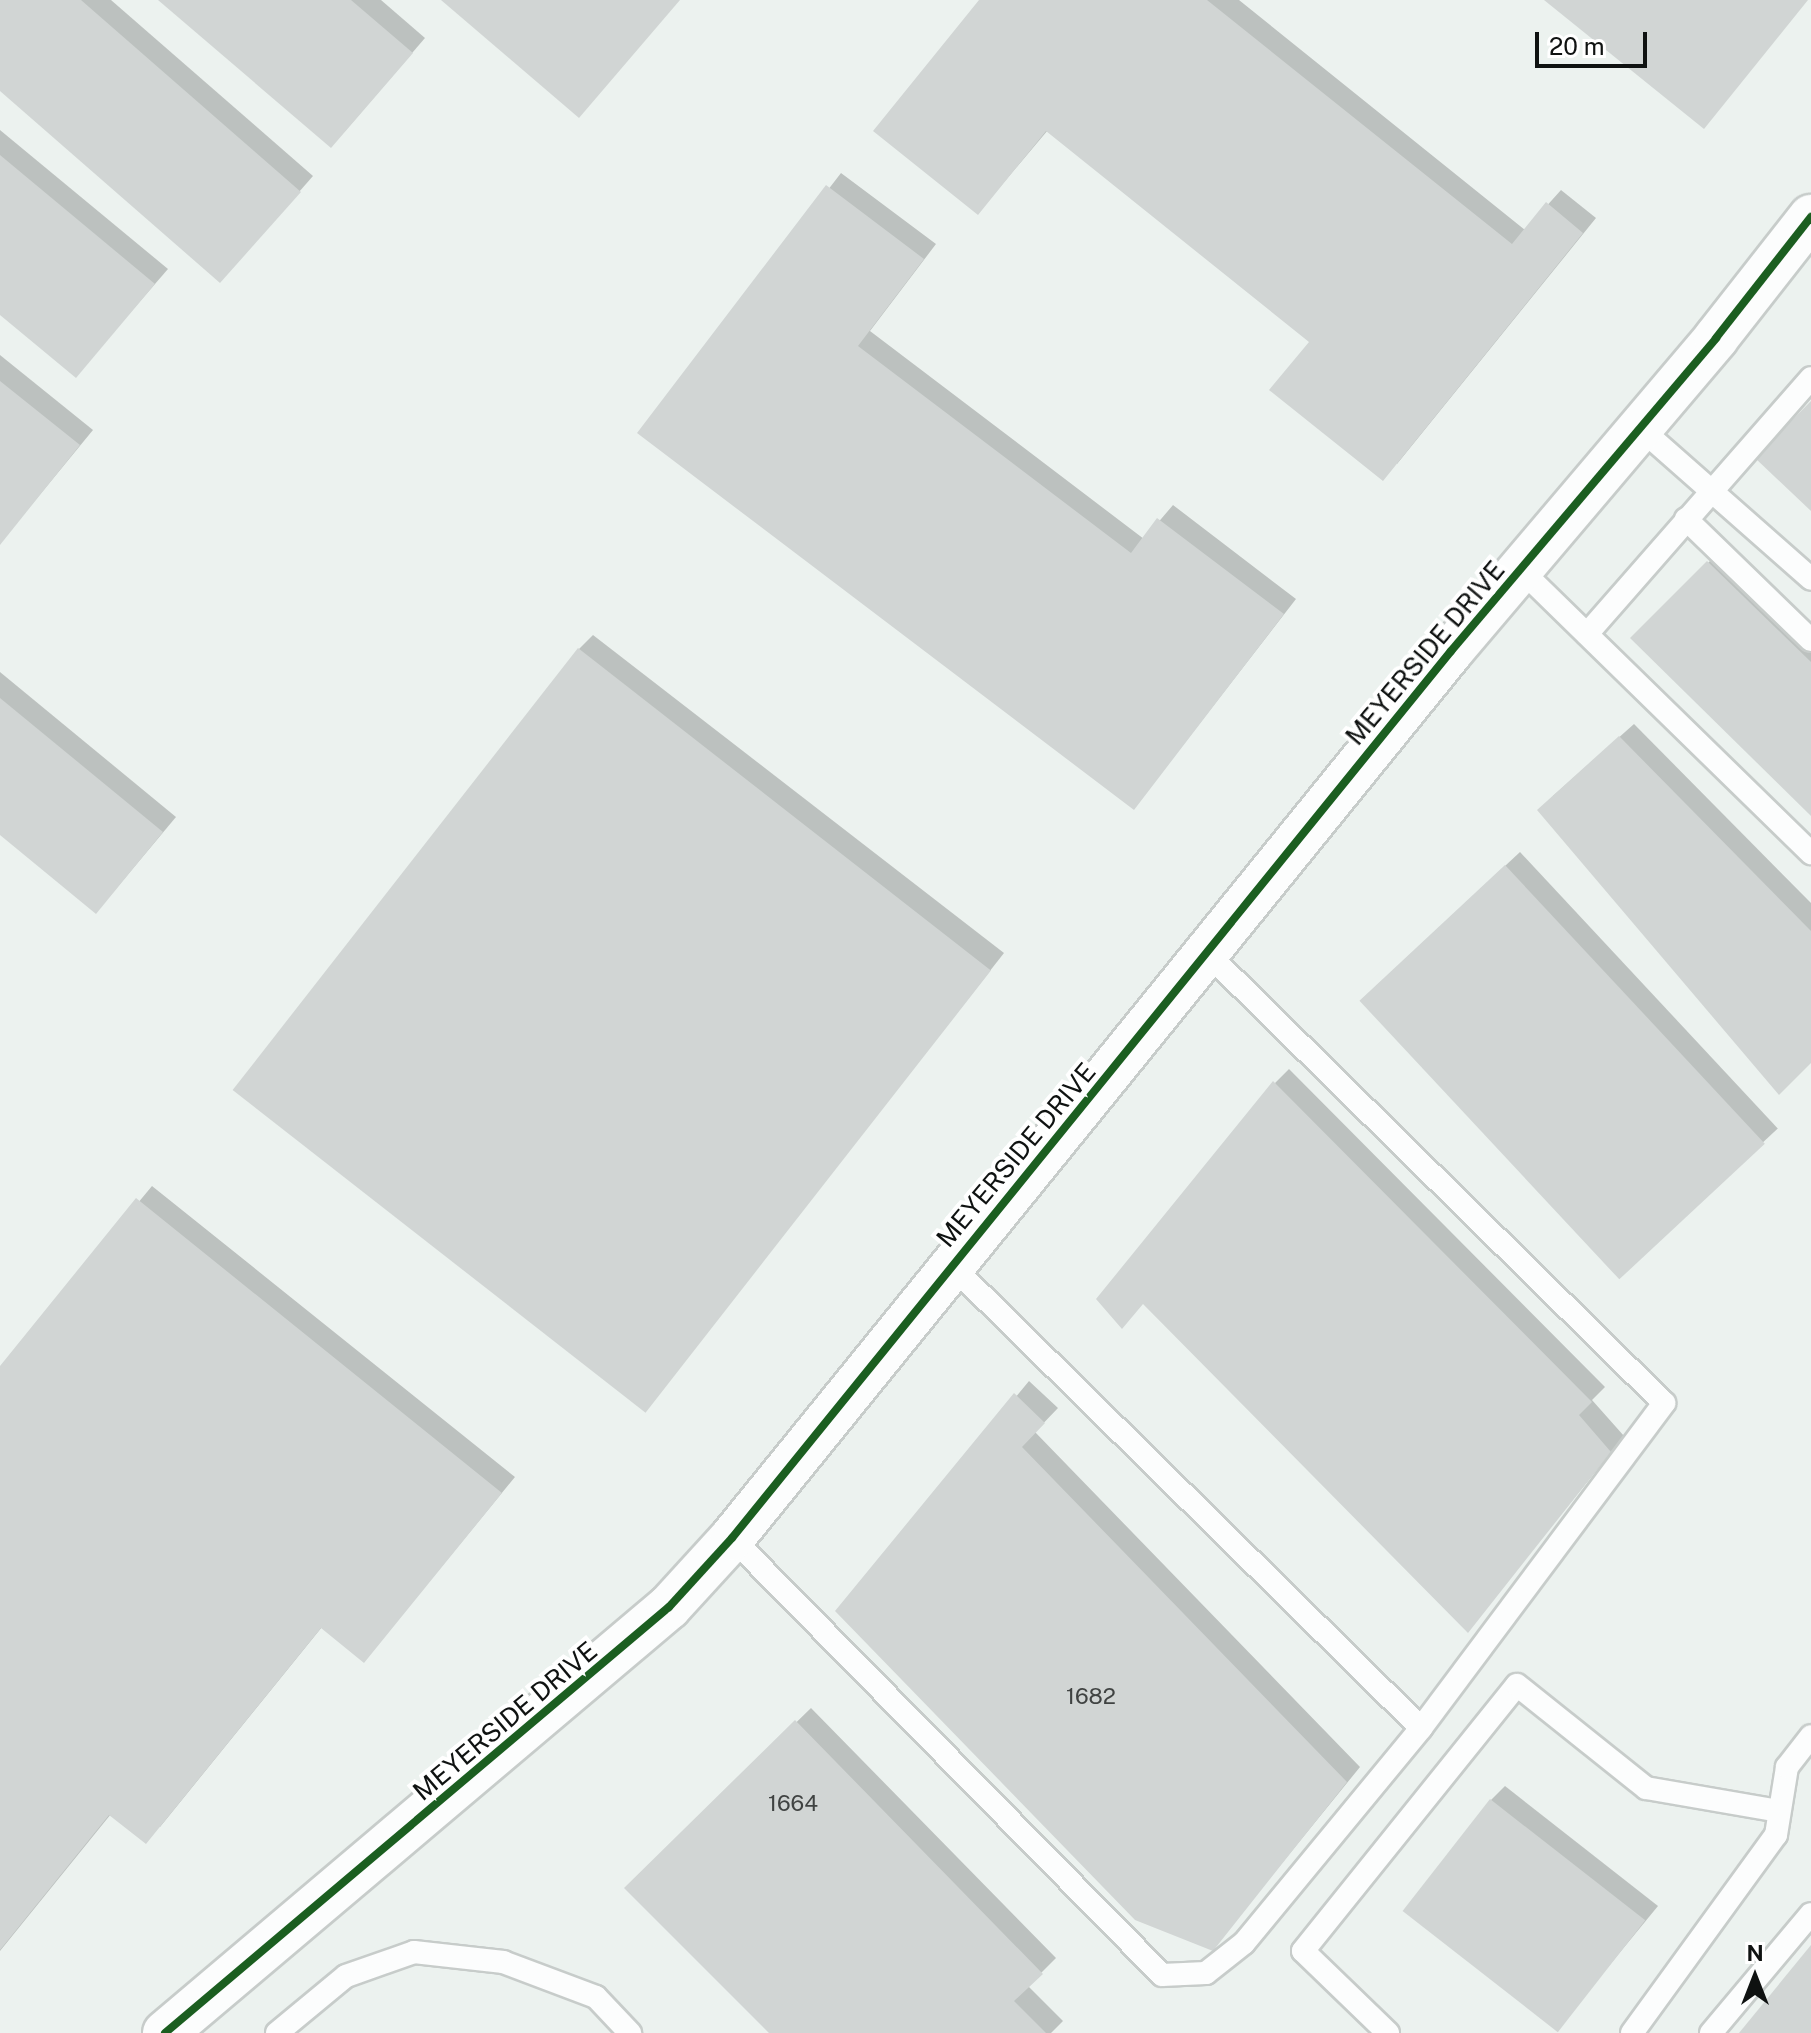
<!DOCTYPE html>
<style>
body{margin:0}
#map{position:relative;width:1811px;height:2033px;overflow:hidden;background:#ecf2ef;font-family:"Public Sans",sans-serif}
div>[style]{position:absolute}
.shadow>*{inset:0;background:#0003;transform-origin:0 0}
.building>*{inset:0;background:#d1d5d4;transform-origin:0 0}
.roads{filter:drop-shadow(2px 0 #c7ccca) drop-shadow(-2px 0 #c7ccca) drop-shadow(0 2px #c7ccca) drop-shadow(0 -2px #c7ccca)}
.lane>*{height:22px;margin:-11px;padding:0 11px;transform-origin:11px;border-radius:11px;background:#fcfdfd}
.secondary>*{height:44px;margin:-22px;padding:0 22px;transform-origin:22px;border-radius:22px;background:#fcfdfd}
.cycleway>*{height:8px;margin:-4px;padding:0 4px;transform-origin:4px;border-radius:4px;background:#1b5e20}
span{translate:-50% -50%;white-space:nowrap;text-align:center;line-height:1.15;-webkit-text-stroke:8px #fff;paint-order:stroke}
.number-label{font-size:22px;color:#404342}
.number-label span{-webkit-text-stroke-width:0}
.street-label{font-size:26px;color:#0f1211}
.north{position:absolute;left:1715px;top:1937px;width:80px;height:80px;-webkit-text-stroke:6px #fff;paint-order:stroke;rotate:0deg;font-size:22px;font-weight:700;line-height:32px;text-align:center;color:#0f1211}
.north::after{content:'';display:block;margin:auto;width:28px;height:36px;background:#0f1211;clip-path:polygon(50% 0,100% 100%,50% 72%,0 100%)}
.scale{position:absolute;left:1535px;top:32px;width:112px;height:36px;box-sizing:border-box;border:4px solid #0f1211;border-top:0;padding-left:10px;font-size:24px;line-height:28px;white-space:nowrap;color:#0f1211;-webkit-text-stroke:6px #fff;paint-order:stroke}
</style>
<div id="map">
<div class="shadow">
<i style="clip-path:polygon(0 0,111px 0,313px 176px,234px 266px,0 88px)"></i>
<i style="clip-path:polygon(161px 0,381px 0,425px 38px,345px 131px)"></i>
<i style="clip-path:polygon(982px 0,1239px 0,1525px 230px,1561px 190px,1596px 218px,1397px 464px,1312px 341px,1048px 130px,978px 213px)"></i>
<i style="clip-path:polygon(0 130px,168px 269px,76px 375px,0 312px)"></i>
<i style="clip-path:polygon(841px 173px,936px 244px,870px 331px,1144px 539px,1173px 505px,1296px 599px,1134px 808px,640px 433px)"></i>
<i style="clip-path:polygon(0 355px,93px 430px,0 543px)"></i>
<i style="clip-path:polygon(1723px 548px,1811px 635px,1811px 813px,1633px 638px)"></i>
<i style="clip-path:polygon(593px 635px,1004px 953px,647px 1408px,579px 649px)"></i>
<i style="clip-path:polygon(0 672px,176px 817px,109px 897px,0 833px)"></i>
<i style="clip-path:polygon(1634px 724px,1811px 903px,1811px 1060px,1553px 796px)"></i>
<i style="left:1520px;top:852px;width:378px;height:216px;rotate:47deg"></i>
<i style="clip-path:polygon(1289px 1069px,1605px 1387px,1592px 1400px,1624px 1436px,1468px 1630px,1275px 1083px)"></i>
<i style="clip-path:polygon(152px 1186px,515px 1477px,364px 1661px,322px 1627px,160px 1827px,111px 1814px,0 1951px,0 1369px)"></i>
<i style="clip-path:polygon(1029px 1381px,1058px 1408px,1035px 1432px,1360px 1767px,1213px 1948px,838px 1611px)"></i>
<i style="clip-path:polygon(811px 1708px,1056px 1958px,1028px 1986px,1063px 2021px,1051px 2033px,772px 2033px,626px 1888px)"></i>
<i style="clip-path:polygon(1505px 1786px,1658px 1906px,1557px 2029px,1491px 1800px)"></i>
</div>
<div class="building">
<i style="clip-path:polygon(0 0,81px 0,301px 192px,220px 283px,0 91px)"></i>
<i style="clip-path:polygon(158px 0,351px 0,413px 53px,331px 148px)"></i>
<i style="clip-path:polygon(441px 0,680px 0,579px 118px)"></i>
<i style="clip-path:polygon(979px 0,1207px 0,1512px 244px,1546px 202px,1583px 233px,1383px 481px,1269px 390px,1309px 342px,1046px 131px,978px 215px,873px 131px)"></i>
<i style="clip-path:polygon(1544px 0,1808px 0,1704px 129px)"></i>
<i style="clip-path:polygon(0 155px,155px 284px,76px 378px,0 315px)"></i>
<i style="clip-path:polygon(826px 185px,924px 259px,858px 346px,1131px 553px,1157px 518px,1284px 614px,1134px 810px,637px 433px)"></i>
<i style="clip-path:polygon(0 381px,80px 445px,0 545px)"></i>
<i style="clip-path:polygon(1811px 401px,1811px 511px,1755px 458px)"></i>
<i style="clip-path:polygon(1707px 561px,1811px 662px,1811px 816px,1630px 638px)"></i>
<i style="left:578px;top:648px;width:524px;height:561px;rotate:38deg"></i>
<i style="clip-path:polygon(0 698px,163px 832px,96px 914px,0 835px)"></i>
<i style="clip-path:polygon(1619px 736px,1811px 931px,1811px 1063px,1779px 1095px,1537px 810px)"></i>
<i style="left:1505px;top:865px;width:381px;height:199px;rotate:47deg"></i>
<i style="clip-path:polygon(1273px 1081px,1592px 1402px,1579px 1415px,1611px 1452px,1468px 1633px,1143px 1304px,1122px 1329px,1096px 1299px)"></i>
<i style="clip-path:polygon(136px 1198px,502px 1493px,364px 1663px,321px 1628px,146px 1844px,109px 1815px,0 1950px,0 1366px)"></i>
<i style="clip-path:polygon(1014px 1393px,1045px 1423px,1022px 1447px,1347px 1782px,1213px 1951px,1135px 1920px,835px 1611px)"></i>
<i style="clip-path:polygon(795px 1720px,1043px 1974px,1014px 2001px,1046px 2033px,769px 2033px,624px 1888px)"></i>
<i style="left:1490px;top:1799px;width:197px;height:142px;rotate:38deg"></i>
<i style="clip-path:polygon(1811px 1945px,1811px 2033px,1739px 2033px)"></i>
</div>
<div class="roads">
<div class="lane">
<i style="left:1640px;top:428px;width:228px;rotate:41.4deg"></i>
<i style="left:1686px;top:519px;width:174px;rotate:44.1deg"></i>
<i style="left:1520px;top:569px;width:407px;rotate:44.3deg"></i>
<i style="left:1587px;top:634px;width:340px;rotate:-48.8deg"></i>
<i style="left:951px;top:1265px;width:660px;rotate:44.57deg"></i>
<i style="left:1421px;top:1728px;width:406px;rotate:-53.2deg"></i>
<i style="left:1664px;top:1403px;width:643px;rotate:-135.44deg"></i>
<i style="left:732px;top:1538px;width:613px;rotate:45.46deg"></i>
<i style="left:1162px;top:1975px;width:44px;rotate:-2.6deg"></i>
<i style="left:1206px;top:1973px;width:48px;rotate:-38.3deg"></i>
<i style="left:1244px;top:1943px;width:278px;rotate:-50.5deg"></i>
<i style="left:277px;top:2033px;width:89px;rotate:-39.6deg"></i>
<i style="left:346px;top:1976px;width:72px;rotate:-19.4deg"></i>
<i style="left:414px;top:1952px;width:90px;rotate:6.4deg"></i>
<i style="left:503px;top:1962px;width:99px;rotate:20.6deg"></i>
<i style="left:596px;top:1997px;width:50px;rotate:46.6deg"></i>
<i style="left:1388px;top:2033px;width:118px;rotate:-136deg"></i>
<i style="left:1303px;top:1951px;width:341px;rotate:-51.2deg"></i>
<i style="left:1517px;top:1685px;width:165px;rotate:38.6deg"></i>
<i style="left:1646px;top:1788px;width:135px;rotate:9.8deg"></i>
<i style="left:1632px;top:2033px;width:245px;rotate:-54deg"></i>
<i style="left:1776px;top:1835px;width:69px;rotate:-80.8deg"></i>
<i style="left:1787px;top:1767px;width:39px;rotate:-52deg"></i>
<i style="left:1711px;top:2033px;width:155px;rotate:-50deg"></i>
</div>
<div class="secondary">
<i style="left:165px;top:2033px;width:660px;rotate:-40.21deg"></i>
<i style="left:669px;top:1607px;width:93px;rotate:-47.6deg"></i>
<i style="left:732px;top:1538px;width:1142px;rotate:-50.97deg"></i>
<i style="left:1451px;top:651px;width:410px;rotate:-49.7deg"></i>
<i style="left:1716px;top:338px;width:154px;rotate:-51.9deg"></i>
</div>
</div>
<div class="cycleway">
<i style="left:165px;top:2033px;width:660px;rotate:-40.21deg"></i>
<i style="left:669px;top:1607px;width:93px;rotate:-47.6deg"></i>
<i style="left:732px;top:1538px;width:1142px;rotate:-50.97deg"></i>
<i style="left:1451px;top:651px;width:410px;rotate:-49.7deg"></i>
<i style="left:1716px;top:338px;width:154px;rotate:-51.9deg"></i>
</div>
<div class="number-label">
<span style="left:1091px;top:1697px">1682</span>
<span style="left:793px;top:1804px">1664</span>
</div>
<div class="street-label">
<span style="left:1425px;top:653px;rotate:-50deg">MEYERSIDE DRIVE</span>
<span style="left:1016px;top:1155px;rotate:-50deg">MEYERSIDE DRIVE</span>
<span style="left:505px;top:1721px;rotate:-40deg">MEYERSIDE DRIVE</span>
</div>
<div class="north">N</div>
<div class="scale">20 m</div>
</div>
